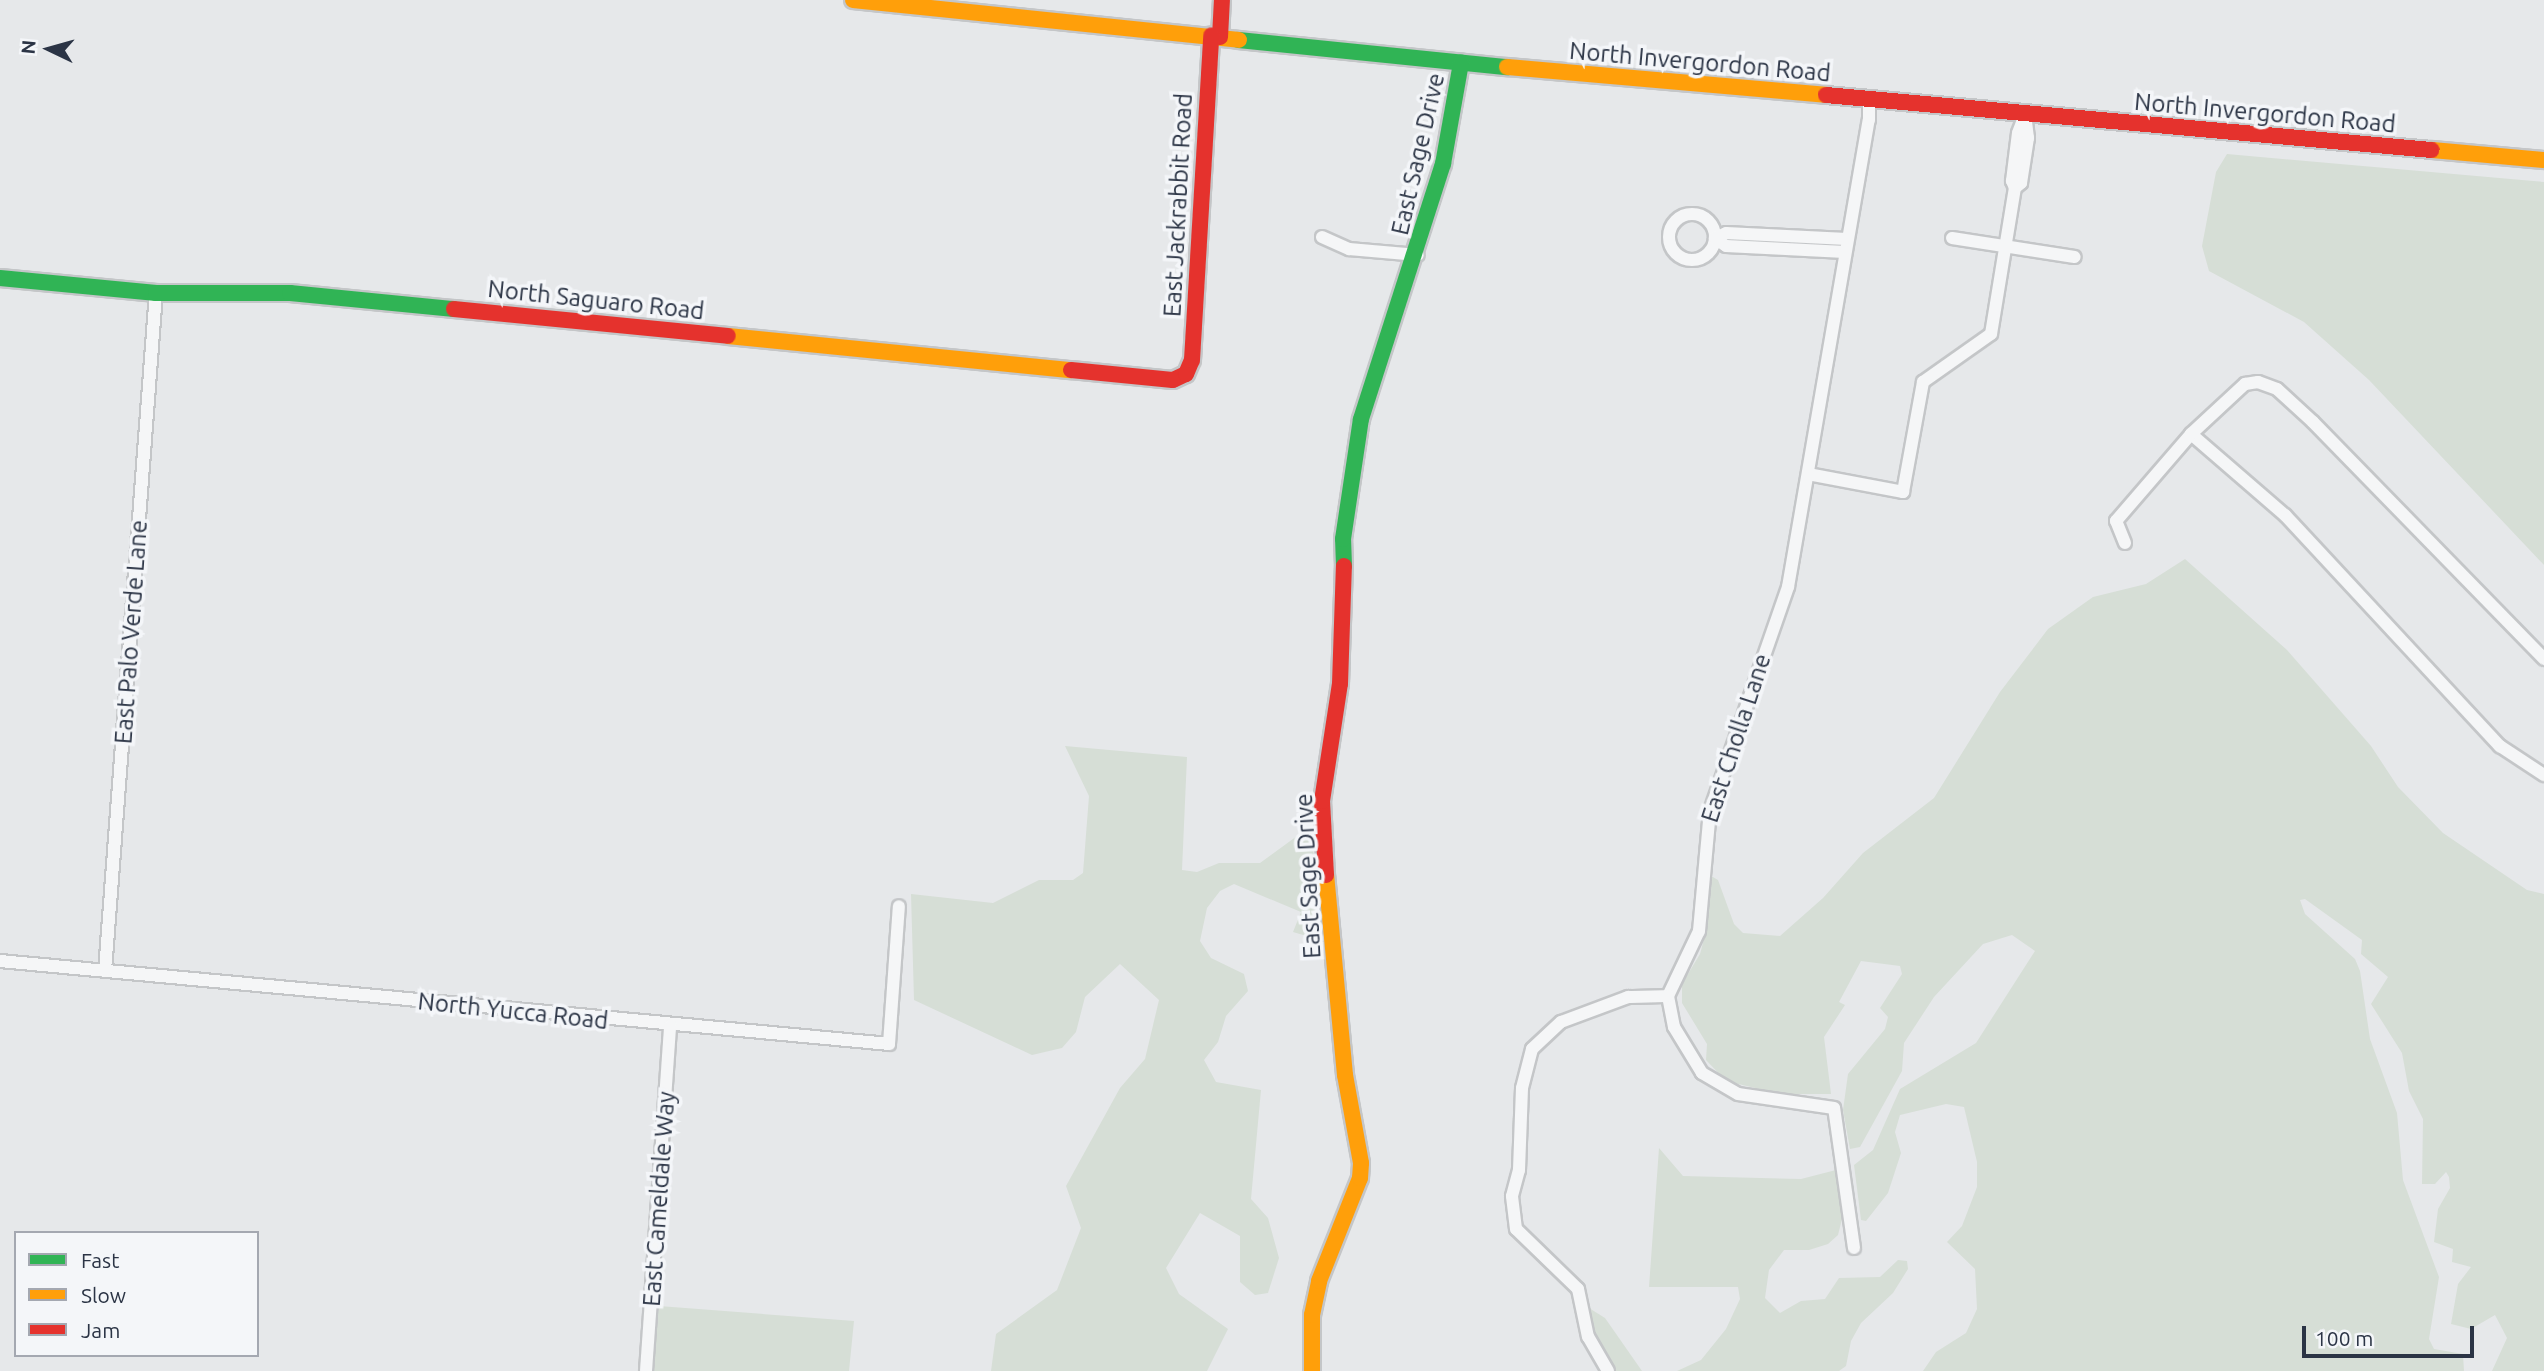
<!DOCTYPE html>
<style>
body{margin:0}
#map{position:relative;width:2544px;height:1371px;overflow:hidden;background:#e6e8ea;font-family:Ubuntu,sans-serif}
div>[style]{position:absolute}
.green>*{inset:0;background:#d6ded6}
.roads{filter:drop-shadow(2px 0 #c4c6c8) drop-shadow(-2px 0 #c4c6c8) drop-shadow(0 2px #c4c6c8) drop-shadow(0 -2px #c4c6c8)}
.street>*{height:12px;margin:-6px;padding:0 6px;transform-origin:6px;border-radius:6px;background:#f5f6f7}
.street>.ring{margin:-6px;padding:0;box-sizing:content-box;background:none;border:12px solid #f5f6f7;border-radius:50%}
.fast>*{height:16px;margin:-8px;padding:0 8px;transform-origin:8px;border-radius:8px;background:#30b455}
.slow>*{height:16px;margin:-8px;padding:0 8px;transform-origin:8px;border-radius:8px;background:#ff9f0a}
.jam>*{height:16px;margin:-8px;padding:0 8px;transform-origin:8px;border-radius:8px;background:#e5322d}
span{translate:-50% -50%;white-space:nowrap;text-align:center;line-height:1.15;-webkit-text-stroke:7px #f4f6f9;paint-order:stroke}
.street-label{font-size:24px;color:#2b3445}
.legend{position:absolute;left:14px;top:1231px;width:245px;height:126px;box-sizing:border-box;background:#f4f6f9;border:2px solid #a4a8b1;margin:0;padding:9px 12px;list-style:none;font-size:21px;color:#2b3445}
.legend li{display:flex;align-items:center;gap:14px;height:35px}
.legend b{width:35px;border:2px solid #a4a8b1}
.north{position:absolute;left:14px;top:14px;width:70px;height:70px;-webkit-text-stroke:5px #f4f6f9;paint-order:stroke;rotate:275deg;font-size:19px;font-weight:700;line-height:28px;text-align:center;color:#2b3445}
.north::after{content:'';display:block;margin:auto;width:24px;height:32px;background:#2b3445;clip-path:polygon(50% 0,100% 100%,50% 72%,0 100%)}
.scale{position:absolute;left:2302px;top:1326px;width:172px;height:32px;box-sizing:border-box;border:4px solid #2b3445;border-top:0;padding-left:9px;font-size:21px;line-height:24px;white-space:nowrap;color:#2b3445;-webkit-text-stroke:5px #f4f6f9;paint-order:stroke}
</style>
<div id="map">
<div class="green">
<i style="clip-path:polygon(2227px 154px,2544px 182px,2544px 565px,2369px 380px,2304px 322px,2209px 271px,2202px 246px,2216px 172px)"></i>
<i style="clip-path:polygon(2185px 559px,2287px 650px,2371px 746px,2398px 787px,2443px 833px,2527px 890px,2544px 894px,2544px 1371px,2492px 1371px,2507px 1338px,2495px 1315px,2471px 1329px,2451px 1324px,2458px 1284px,2471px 1267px,2452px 1262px,2453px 1249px,2434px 1242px,2438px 1209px,2450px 1188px,2449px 1177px,2446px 1172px,2435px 1184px,2422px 1184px,2423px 1119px,2409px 1091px,2402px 1053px,2371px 1004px,2388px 977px,2361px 954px,2362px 940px,2305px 899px,2300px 900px,2305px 914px,2355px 959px,2360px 971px,2370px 1039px,2397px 1113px,2403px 1180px,2439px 1277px,2429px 1339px,2434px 1349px,2463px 1354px,2464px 1371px,1923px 1371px,1936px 1352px,1966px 1333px,1977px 1309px,1975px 1269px,1947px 1242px,1962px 1226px,1977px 1187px,1977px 1162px,1964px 1107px,1946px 1104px,1900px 1115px,1895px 1132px,1901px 1153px,1888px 1193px,1866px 1221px,1861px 1220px,1854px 1165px,1873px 1150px,1900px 1089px,1976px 1043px,2035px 951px,2012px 935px,1983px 944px,1934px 997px,1904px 1043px,1902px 1071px,1860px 1147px,1850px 1149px,1843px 1110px,1848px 1074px,1885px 1029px,1888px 1017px,1880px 1008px,1902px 974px,1900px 966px,1861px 961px,1839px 1002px,1845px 1005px,1824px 1037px,1831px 1094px,1780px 1094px,1726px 1081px,1706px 1060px,1707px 1044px,1682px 1003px,1682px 984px,1700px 954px,1707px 928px,1711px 876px,1718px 880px,1734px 924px,1743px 933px,1780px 936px,1823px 898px,1863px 853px,1934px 798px,2000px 692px,2048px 629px,2093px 597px,2146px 584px)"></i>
<i style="clip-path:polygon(1065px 746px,1187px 757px,1182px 870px,1197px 872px,1219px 863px,1260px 863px,1308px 828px,1312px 833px,1319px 931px,1310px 937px,1293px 932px,1301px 912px,1234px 884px,1220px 891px,1207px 908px,1200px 941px,1211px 958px,1244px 974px,1248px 991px,1226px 1016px,1218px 1042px,1204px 1060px,1216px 1082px,1261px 1090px,1251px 1199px,1268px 1218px,1279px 1258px,1268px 1293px,1255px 1295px,1240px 1282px,1240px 1236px,1200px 1213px,1166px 1268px,1179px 1294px,1228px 1329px,1207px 1371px,991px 1371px,996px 1334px,1057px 1290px,1081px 1228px,1066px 1186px,1120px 1088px,1145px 1059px,1159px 1000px,1120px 964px,1085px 997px,1076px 1032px,1062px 1048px,1032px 1055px,914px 1000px,911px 894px,993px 903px,1039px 880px,1073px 880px,1083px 873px,1089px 796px)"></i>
<i style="clip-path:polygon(1659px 1148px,1683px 1176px,1801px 1179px,1836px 1170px,1842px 1219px,1838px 1235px,1828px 1244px,1809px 1250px,1784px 1250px,1769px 1270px,1765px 1298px,1780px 1313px,1801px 1301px,1825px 1299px,1839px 1278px,1880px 1277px,1898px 1260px,1907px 1261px,1908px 1269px,1893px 1293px,1861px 1323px,1851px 1341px,1846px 1366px,1839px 1371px,1677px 1371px,1701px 1360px,1726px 1329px,1740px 1299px,1738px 1287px,1649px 1287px)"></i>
<i style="clip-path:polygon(659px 1306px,854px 1321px,849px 1371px,650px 1371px)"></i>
<i style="clip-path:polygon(1589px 1308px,1605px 1318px,1642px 1371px,1614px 1371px,1595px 1339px)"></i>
</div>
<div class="roads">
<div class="street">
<i style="left:2015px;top:188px;width:8px;rotate:-40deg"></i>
<i style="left:2021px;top:183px;width:46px;rotate:-81.2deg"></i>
<i style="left:2028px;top:138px;width:23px;rotate:-97deg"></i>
<i class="ring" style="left:1669px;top:214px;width:34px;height:34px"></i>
<i style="left:1322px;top:237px;width:30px;rotate:24deg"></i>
<i style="left:1349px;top:249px;width:69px;rotate:5deg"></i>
<i style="left:1952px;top:238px;width:124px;rotate:8.8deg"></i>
<i style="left:1845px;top:252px;width:119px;rotate:-177.1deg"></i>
<i style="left:1726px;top:246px;width:14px;rotate:-144deg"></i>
<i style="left:1715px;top:238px;width:12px;rotate:-24deg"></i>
<i style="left:1726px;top:233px;width:121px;rotate:2.8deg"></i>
<i style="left:2191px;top:434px;width:124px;rotate:40.8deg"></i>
<i style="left:2285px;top:515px;width:316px;rotate:47.1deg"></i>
<i style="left:2500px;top:746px;width:53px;rotate:33.4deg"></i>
<i style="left:1808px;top:474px;width:97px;rotate:10.7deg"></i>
<i style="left:1903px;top:492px;width:112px;rotate:-79.7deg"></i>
<i style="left:1923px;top:382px;width:83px;rotate:-35.2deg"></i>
<i style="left:1991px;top:334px;width:148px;rotate:-80.7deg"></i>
<i style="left:2015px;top:188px;width:8px;rotate:-113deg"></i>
<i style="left:2012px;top:181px;width:48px;rotate:-82.9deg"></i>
<i style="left:2018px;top:133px;width:19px;rotate:-69deg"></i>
<i style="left:2125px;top:543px;width:24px;rotate:-112deg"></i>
<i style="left:2116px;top:521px;width:115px;rotate:-49.2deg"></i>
<i style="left:2191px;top:434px;width:74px;rotate:-42.8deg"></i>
<i style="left:2245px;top:384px;width:13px;rotate:-9deg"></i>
<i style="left:2258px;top:382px;width:20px;rotate:20deg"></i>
<i style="left:2277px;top:389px;width:49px;rotate:42.5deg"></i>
<i style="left:2313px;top:422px;width:331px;rotate:45.7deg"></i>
<i style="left:0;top:961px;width:893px;rotate:5.33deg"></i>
<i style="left:889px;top:1044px;width:138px;rotate:-85.9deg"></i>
<i style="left:105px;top:971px;width:680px;rotate:-85.7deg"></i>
<i style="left:1854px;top:1248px;width:141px;rotate:-98.1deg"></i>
<i style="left:1834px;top:1108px;width:97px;rotate:-171.7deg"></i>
<i style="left:1738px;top:1094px;width:42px;rotate:-149.7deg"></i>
<i style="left:1702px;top:1073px;width:54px;rotate:-121.3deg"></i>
<i style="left:1674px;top:1027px;width:32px;rotate:-101deg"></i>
<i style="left:1668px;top:996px;width:72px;rotate:-64.5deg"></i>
<i style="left:1699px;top:931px;width:121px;rotate:-84.8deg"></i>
<i style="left:1710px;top:811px;width:237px;rotate:-70.8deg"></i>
<i style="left:1788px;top:587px;width:474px;rotate:-80.2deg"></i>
<i style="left:1869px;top:120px;width:20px;rotate:-90deg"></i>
<i style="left:646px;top:1371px;width:346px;rotate:-86deg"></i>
<i style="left:1608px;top:1371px;width:39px;rotate:-120deg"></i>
<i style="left:1588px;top:1337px;width:49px;rotate:-101.8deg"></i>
<i style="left:1578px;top:1289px;width:86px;rotate:-135.9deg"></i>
<i style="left:1516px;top:1229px;width:33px;rotate:-97deg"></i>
<i style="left:1512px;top:1196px;width:27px;rotate:-75deg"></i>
<i style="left:1519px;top:1170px;width:82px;rotate:-87.9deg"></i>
<i style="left:1522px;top:1088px;width:40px;rotate:-75.6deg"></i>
<i style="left:1532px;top:1049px;width:40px;rotate:-43deg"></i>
<i style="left:1561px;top:1022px;width:72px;rotate:-20.5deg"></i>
<i style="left:1628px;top:997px;width:40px;rotate:-1.4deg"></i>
</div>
<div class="fast">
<i style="left:1239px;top:40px;width:269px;rotate:5.8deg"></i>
<i style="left:0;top:278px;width:157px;rotate:5.5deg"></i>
<i style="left:156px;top:293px;width:134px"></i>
<i style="left:290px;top:293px;width:165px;rotate:5.6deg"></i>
<i style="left:1344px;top:566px;width:27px;rotate:-92deg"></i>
<i style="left:1343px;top:539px;width:121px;rotate:-81.5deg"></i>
<i style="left:1361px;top:419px;width:268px;rotate:-72.2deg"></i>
<i style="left:1443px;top:164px;width:103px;rotate:-79.9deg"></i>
</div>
<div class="slow">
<i style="left:853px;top:0;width:388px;rotate:5.9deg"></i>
<i style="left:1507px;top:67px;width:320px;rotate:5deg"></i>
<i style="left:2432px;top:150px;width:112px;rotate:5.1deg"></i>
<i style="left:728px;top:336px;width:345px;rotate:5.7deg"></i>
<i style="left:1312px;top:1371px;width:56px;rotate:-90deg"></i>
<i style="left:1312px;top:1315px;width:35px;rotate:-78deg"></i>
<i style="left:1319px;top:1281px;width:111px;rotate:-68.3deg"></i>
<i style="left:1360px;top:1178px;width:15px;rotate:-86deg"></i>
<i style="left:1361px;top:1163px;width:89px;rotate:-100.3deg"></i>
<i style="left:1345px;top:1075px;width:201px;rotate:-95.4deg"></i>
</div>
<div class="jam">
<i style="left:1220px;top:37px;width:37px;rotate:-87deg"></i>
<i style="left:1826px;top:95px;width:608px;rotate:5.19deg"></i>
<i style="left:454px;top:309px;width:275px;rotate:5.6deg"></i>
<i style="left:1071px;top:370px;width:102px;rotate:5.6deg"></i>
<i style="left:1173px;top:380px;width:14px;rotate:-25deg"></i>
<i style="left:1186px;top:374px;width:15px;rotate:-67deg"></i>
<i style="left:1192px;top:360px;width:325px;rotate:-86.6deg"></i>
<i style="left:1326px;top:875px;width:74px;rotate:-93.1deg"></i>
<i style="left:1322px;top:801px;width:118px;rotate:-81.3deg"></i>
<i style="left:1340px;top:684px;width:118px;rotate:-88.1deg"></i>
</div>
</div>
<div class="street-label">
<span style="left:1700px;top:62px;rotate:5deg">North Invergordon Road</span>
<span style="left:2265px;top:113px;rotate:5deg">North Invergordon Road</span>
<span style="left:1418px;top:154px;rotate:-77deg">East Sage Drive</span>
<span style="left:1178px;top:205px;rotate:-87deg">East Jackrabbit Road</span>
<span style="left:596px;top:300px;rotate:6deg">North Saguaro Road</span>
<span style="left:131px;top:632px;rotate:-86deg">East Palo Verde Lane</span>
<span style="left:1736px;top:738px;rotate:-72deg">East Cholla Lane</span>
<span style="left:1308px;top:876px;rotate:-93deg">East Sage Drive</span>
<span style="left:513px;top:1011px;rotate:6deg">North Yucca Road</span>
<span style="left:659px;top:1199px;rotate:-86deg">East Cameldale Way</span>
</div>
<ul class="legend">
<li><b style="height:9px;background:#30b455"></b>Fast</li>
<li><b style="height:9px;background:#ff9f0a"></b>Slow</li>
<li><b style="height:9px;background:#e5322d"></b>Jam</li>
</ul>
<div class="north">N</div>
<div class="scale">100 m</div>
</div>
